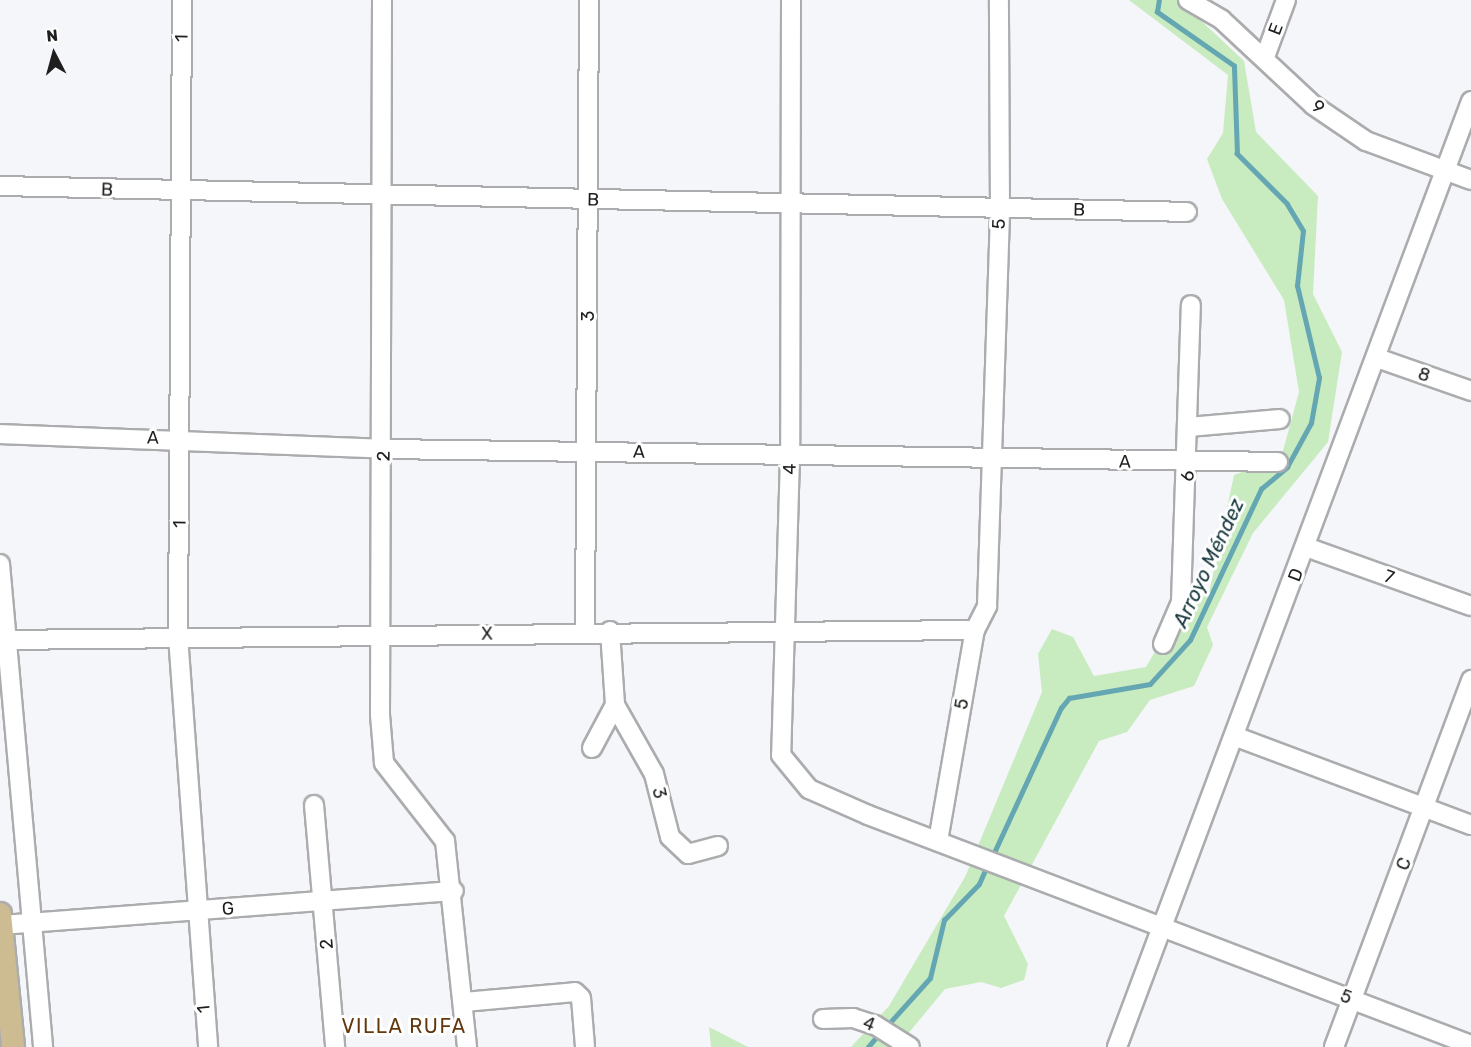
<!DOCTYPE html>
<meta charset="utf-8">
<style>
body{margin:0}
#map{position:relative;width:1471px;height:1047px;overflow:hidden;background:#f5f6f9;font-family:Rubik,sans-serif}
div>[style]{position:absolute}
.green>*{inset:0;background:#c8ebc0}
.stream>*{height:4.5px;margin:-2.25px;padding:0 2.25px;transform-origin:2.25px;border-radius:2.25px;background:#64a7b3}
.roads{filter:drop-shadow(2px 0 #abacae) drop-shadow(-2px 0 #abacae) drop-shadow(0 2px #abacae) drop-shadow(0 -2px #abacae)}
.minor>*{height:18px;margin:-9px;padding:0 9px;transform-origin:9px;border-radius:9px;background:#fff}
.major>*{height:22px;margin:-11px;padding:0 11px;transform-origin:11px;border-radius:11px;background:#cdbb92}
span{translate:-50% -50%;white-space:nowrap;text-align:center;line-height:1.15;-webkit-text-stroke:6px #fff;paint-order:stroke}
.street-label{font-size:18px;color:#1e1e1f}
.water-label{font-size:20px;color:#16373d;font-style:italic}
.neighbourhood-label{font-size:20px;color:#62380e;letter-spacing:1.5px}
.north{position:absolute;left:24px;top:24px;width:60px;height:60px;-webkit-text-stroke:4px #fff;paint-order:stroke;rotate:354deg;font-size:16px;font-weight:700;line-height:24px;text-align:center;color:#1e1e1f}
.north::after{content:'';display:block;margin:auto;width:21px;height:27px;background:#1e1e1f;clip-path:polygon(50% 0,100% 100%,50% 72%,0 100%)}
</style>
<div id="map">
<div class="green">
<i style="clip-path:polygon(1129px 0,1179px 0,1244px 61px,1256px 132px,1318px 196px,1313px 294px,1342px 352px,1328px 442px,1253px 533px,1207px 627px,1213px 645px,1194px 686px,1150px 700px,1127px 732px,1099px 741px,1004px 916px,1028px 964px,1024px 980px,1001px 988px,981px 982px,945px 989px,897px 1047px,851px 1047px,889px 1006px,965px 877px,1042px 692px,1038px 654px,1052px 629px,1073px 637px,1094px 676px,1146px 667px,1184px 602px,1209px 593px,1234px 475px,1281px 458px,1299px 392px,1284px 300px,1222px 199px,1207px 159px,1223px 133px,1228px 75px)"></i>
<i style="clip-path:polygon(709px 1027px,748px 1047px,711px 1047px)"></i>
</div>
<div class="stream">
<i style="left:992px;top:857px;width:164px;rotate:-65.2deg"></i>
<i style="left:1061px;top:708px;width:13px;rotate:-51deg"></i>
<i style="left:1069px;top:698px;width:82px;rotate:-9.8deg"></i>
<i style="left:1150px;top:684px;width:59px;rotate:-47.7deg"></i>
<i style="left:1190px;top:640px;width:167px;rotate:-64.8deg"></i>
<i style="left:1261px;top:489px;width:34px;rotate:-40deg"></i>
<i style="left:1287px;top:467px;width:50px;rotate:-61.4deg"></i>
<i style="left:1311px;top:423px;width:46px;rotate:-79.9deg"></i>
<i style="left:1319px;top:378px;width:95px;rotate:-103.4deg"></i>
<i style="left:1297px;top:286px;width:55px;rotate:-83.8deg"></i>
<i style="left:1303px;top:231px;width:31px;rotate:-121deg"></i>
<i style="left:1287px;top:204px;width:71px;rotate:-135deg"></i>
<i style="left:1237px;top:154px;width:88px;rotate:-92deg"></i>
<i style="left:1234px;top:66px;width:94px;rotate:-145deg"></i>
<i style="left:1157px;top:12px;width:12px;rotate:-81deg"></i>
<i style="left:885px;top:1028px;width:67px;rotate:-48deg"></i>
<i style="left:930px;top:978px;width:60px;rotate:-76.4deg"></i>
<i style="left:944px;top:920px;width:50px;rotate:-45.8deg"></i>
<i style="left:979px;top:884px;width:22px;rotate:-66deg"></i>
<i style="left:868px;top:1047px;width:17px;rotate:-50deg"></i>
</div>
<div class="roads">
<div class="minor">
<i style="left:182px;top:0;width:636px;rotate:90.36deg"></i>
<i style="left:178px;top:636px;width:412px;rotate:85.8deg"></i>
<i style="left:382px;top:0;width:715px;rotate:90.16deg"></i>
<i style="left:380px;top:715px;width:48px;rotate:85.2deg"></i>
<i style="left:384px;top:763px;width:99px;rotate:52deg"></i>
<i style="left:445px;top:841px;width:207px;rotate:83.9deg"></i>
<i style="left:791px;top:0;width:457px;rotate:90.1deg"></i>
<i style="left:790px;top:457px;width:298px;rotate:91.7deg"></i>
<i style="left:781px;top:755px;width:44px;rotate:50.5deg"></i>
<i style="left:809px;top:789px;width:64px;rotate:23.8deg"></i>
<i style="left:868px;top:815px;width:645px;rotate:20.88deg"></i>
<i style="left:1188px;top:0;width:39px;rotate:30deg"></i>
<i style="left:1222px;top:20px;width:125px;rotate:43deg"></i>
<i style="left:1313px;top:105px;width:64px;rotate:34.2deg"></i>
<i style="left:1366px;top:141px;width:112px;rotate:20.4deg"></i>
<i style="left:1265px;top:57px;width:61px;rotate:-69.8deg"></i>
<i style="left:0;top:186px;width:1187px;rotate:1.25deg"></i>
<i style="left:1377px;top:358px;width:100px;rotate:19.3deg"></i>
<i style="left:1189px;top:427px;width:91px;rotate:-5deg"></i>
<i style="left:0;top:434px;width:385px;rotate:2.2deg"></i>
<i style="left:385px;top:449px;width:893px;rotate:0.83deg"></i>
<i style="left:1306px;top:547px;width:175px;rotate:19.7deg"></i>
<i style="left:0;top:564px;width:485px;rotate:84.9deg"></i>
<i style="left:610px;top:631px;width:74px;rotate:86.1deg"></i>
<i style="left:615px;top:705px;width:79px;rotate:60.5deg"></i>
<i style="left:654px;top:774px;width:65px;rotate:75.7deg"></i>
<i style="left:670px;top:837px;width:25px;rotate:43deg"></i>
<i style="left:688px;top:854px;width:31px;rotate:-15deg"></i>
<i style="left:585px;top:632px;width:632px;rotate:-89.64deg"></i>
<i style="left:0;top:640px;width:975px;rotate:-0.59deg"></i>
<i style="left:1163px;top:644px;width:46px;rotate:-66.8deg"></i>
<i style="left:1181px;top:602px;width:297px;rotate:-88.1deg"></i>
<i style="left:1234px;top:736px;width:253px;rotate:20.6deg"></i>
<i style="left:592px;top:748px;width:49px;rotate:-61.9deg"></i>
<i style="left:314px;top:805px;width:243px;rotate:85deg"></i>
<i style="left:938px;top:841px;width:214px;rotate:-80.1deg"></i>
<i style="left:975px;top:630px;width:27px;rotate:-63deg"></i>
<i style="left:987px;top:606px;width:397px;rotate:-88.1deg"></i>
<i style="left:1000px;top:209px;width:209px;rotate:-90.3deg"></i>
<i style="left:1px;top:925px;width:454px;rotate:-4.3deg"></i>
<i style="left:464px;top:1002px;width:111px;rotate:-5.1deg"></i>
<i style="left:575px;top:992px;width:8px;rotate:45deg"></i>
<i style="left:581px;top:998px;width:49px;rotate:85.3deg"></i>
<i style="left:823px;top:1019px;width:30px;rotate:-2deg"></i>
<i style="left:853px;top:1018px;width:23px;rotate:18deg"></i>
<i style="left:875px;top:1025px;width:41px;rotate:32.2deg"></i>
<i style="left:1117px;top:1047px;width:1010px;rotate:-69.48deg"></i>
<i style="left:1334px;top:1047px;width:392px;rotate:-69.5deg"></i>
</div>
<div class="major">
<i style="left:0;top:914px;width:134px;rotate:84.4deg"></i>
</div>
</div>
<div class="street-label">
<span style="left:1276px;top:29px;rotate:-69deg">E</span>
<span style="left:182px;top:38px;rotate:-89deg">1</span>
<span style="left:1318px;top:107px;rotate:38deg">9</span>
<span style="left:107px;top:190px;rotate:2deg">B</span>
<span style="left:593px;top:200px;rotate:1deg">B</span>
<span style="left:1079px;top:210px;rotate:1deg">B</span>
<span style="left:999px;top:224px;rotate:-88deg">5</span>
<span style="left:588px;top:316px;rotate:-90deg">3</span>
<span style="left:1424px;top:375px;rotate:19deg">8</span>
<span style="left:153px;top:438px;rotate:1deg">A</span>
<span style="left:639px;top:452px;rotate:2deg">A</span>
<span style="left:384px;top:456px;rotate:-89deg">2</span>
<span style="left:1125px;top:462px;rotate:1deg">A</span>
<span style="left:790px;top:469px;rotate:-89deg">4</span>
<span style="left:1188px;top:476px;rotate:-87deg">6</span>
<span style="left:180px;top:524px;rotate:-89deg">1</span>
<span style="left:1296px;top:575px;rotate:-69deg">D</span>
<span style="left:1389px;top:577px;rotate:20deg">7</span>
<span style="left:487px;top:634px;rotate:-1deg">X</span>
<span style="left:962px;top:704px;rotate:-80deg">5</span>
<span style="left:659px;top:793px;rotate:76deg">3</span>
<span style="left:1404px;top:864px;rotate:-69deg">C</span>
<span style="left:228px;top:909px;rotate:-4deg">G</span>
<span style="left:327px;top:944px;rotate:-95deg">2</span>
<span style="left:1346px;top:997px;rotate:20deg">5</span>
<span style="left:204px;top:1009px;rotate:-96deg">1</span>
<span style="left:869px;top:1024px;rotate:22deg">4</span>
</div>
<div class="water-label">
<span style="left:1209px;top:563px;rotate:-65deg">Arroyo Méndez</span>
</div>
<div class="neighbourhood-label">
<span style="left:404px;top:1026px">VILLA RUFA</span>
</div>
<div class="north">N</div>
</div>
